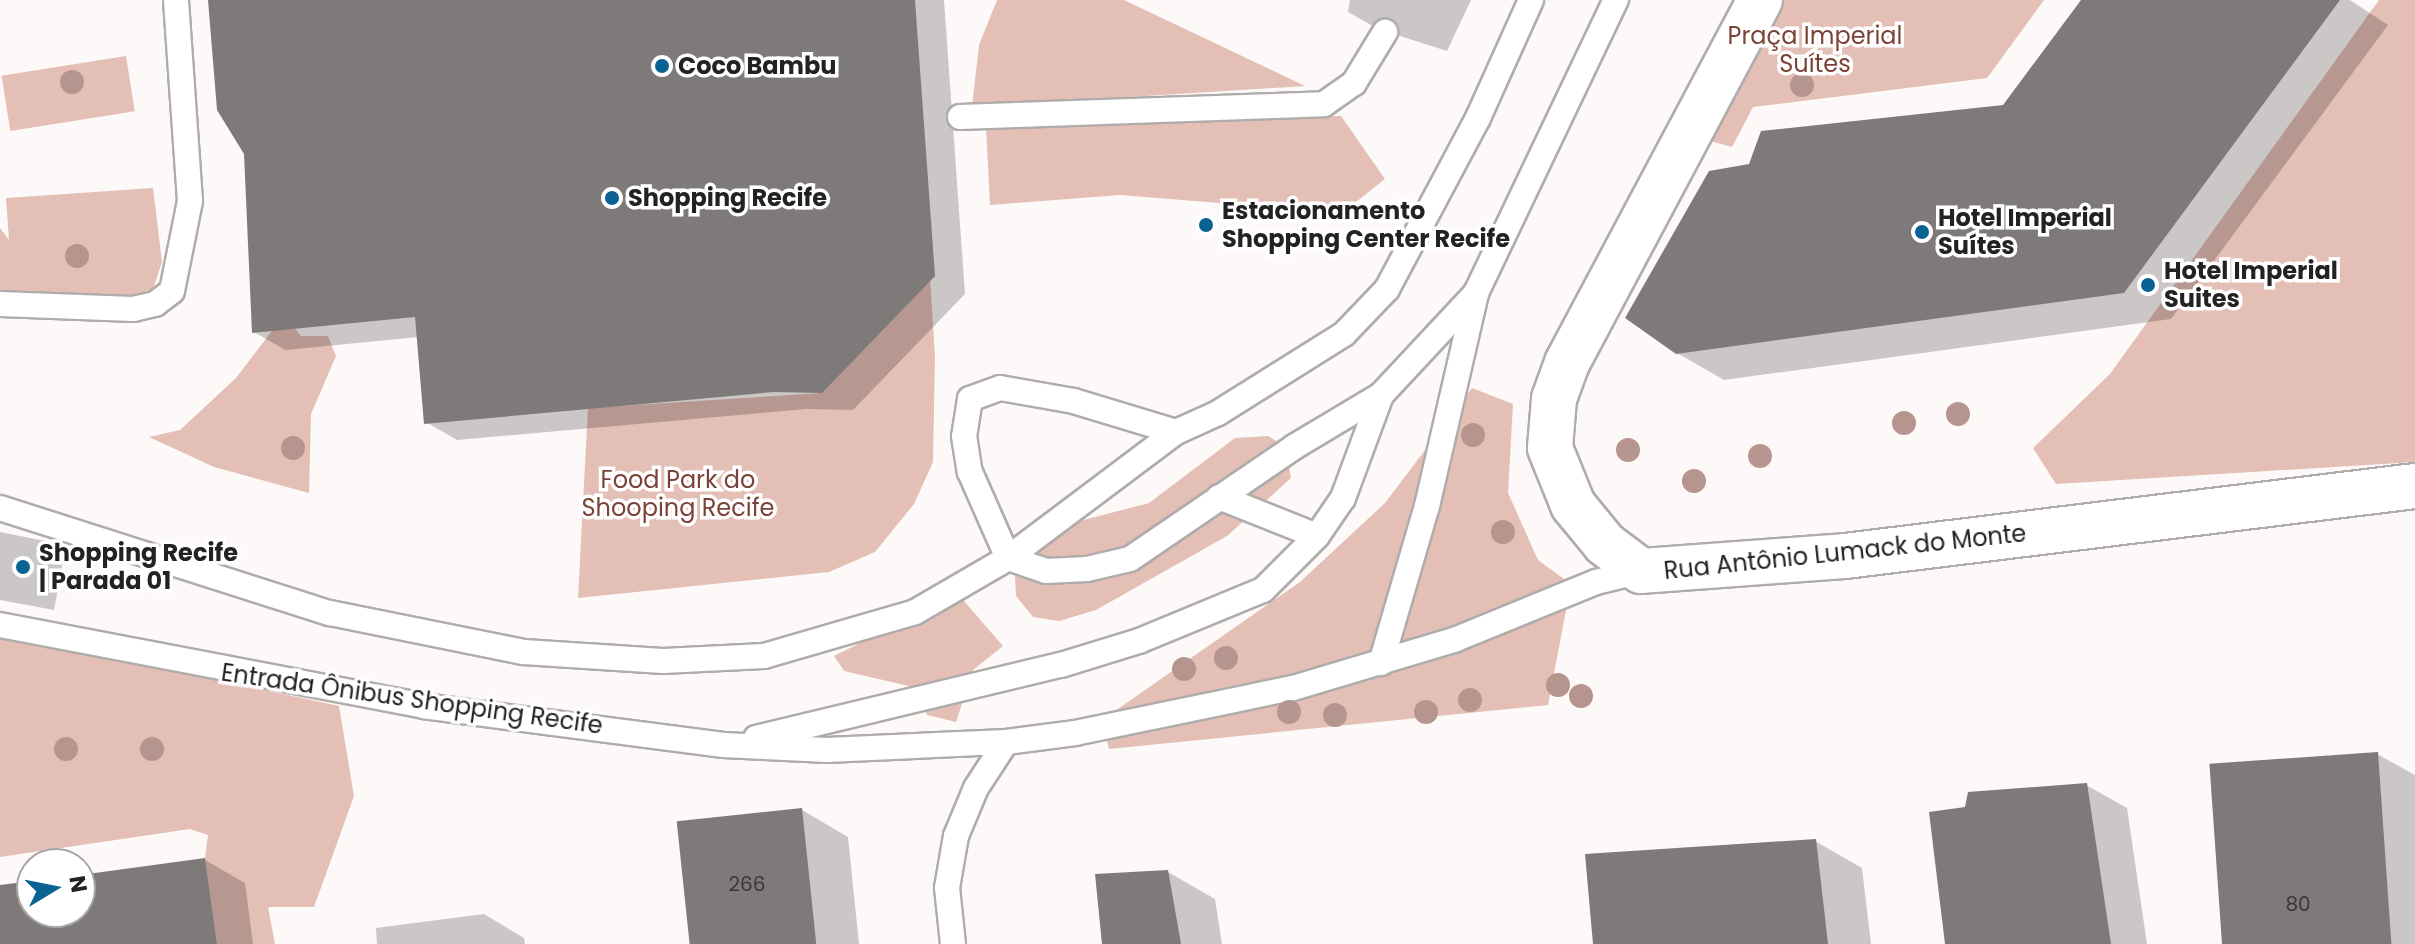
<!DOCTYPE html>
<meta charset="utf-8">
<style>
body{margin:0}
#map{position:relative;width:2415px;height:944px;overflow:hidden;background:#fdf9f8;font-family:Poppins,sans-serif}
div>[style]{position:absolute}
.green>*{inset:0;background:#e4bfb6;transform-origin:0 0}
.shadow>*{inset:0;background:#0003}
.building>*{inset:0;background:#7d7a79;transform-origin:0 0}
.roads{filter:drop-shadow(2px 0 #b0acab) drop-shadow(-2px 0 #b0acab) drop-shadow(0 2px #b0acab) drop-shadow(0 -2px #b0acab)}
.service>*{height:24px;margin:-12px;padding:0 12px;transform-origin:12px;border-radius:12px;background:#fff}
.minor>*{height:44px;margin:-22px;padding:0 22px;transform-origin:22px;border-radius:22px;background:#fff}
.trees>*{width:24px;height:24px;margin:-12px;border-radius:50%;background:#b6958e}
.dots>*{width:22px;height:22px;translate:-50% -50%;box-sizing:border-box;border:4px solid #fff;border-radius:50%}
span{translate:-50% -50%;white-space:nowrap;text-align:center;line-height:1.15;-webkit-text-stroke:7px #fff;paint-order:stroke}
.number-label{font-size:20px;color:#3a3838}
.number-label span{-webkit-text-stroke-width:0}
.park-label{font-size:24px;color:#7b4337}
.poi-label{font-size:24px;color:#232222;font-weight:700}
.left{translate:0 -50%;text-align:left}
.street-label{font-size:24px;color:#232222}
.north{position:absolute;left:16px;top:848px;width:80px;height:80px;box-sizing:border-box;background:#fff;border:2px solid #a7a7a7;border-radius:50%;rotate:80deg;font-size:22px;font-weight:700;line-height:32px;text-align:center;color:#232222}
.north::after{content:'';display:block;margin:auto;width:28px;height:36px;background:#0a6293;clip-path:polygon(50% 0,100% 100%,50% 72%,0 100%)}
</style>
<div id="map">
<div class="green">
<i style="clip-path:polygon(997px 0,1124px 0,1305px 86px,972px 107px,979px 45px)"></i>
<i style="clip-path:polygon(1784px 0,2044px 0,1987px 78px,1753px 107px,1732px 147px,1707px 140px)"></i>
<i style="clip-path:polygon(2379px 0,2415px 0,2415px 462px,2056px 484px,2033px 448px,2110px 374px)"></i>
<i style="left:126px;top:56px;width:56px;height:126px;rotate:81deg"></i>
<i style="clip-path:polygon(1341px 116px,1385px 179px,1342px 213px,1120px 195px,990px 205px,986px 126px)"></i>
<i style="clip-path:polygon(153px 188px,162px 262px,146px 310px,0 304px,0 228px,9px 240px,6px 198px)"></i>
<i style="clip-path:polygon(930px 278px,935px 356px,933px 462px,914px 504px,875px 552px,829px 572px,578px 598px,588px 408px,822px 393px)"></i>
<i style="clip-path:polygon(284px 315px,301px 336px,328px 336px,336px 356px,311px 414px,309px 493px,214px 467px,149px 437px,180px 430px,236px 378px)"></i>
<i style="clip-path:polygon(1472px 388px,1513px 404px,1508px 493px,1538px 560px,1571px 584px,1548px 705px,1109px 749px,1102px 720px,1300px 582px,1385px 503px)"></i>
<i style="clip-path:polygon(1268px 436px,1285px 446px,1291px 478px,1227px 536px,1096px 610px,1059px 621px,1033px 617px,1016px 596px,1014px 558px,1026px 535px,1149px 503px,1235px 438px)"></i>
<i style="clip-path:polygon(958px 594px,1003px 646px,973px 670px,956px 722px,927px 715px,913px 687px,844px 671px,834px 656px)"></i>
<i style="clip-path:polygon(0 633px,339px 706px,354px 796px,314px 907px,268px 907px,275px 944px,217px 944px,205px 858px,208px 835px,190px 829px,0 857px)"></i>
</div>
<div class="shadow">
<i style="clip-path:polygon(210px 0,944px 0,965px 294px,853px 410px,806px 409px,457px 440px,426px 422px,419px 337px,285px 350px,254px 332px,245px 153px)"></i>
<i style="clip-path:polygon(1350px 0,1471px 0,1447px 51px,1378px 29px,1348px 12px)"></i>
<i style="clip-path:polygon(2084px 0,2350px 0,2388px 25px,2171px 319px,1724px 380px,1677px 353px,1750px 166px,2004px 106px)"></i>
<i style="clip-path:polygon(0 532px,50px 542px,65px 551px,54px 610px,0 600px)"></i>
<i style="clip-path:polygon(2377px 754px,2415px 775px,2415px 944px,2226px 944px)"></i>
<i style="clip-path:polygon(2086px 785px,2127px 808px,2147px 944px,1947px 944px)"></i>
<i style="clip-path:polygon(802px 810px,848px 837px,859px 944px,693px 944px)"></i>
<i style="clip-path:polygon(1815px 841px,1862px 868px,1871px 944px,1595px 944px)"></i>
<i style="clip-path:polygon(205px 860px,245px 883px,253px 944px,0 944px,0 887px,32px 883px,32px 912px,80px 912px,80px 877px)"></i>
<i style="clip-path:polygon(1168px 872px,1215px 899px,1222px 944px,1104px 944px)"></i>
<i style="clip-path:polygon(484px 914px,524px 938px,525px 944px,377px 944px,376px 928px)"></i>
</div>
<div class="building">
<i style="clip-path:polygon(208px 0,915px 0,935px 276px,822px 393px,774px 392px,424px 424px,415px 317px,252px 333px,244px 154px,217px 110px)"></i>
<i style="clip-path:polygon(2081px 0,2340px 0,2124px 293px,1676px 354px,1625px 318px,1709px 171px,1749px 164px,1761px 131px,2003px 105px)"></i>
<i style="left:2378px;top:752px;width:193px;height:169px;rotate:86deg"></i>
<i style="clip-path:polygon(2087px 783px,2111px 944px,1945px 944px,1929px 812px,1965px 807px,1968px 792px)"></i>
<i style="left:802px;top:808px;width:137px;height:126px;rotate:84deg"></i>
<i style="clip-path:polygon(1816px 839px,1828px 944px,1593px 944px,1585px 854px)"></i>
<i style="clip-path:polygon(205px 858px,217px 944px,0 944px,0 885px,32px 881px,32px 912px,80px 912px,80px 875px)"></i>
<i style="clip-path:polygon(1168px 870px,1181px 944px,1102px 944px,1095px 874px)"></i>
</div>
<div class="roads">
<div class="service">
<i style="left:960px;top:117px;width:364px;rotate:-2deg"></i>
<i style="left:1324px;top:104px;width:37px;rotate:-35deg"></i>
<i style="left:1354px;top:83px;width:60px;rotate:-58.7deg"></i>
<i style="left:0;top:304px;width:133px;rotate:2.2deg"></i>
<i style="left:133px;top:309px;width:23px;rotate:-13deg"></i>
<i style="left:155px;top:304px;width:21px;rotate:-37deg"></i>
<i style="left:172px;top:291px;width:92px;rotate:-78.7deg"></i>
<i style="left:190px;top:201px;width:201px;rotate:-94deg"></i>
<i style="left:1176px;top:432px;width:107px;rotate:-163.1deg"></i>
<i style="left:1074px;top:401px;width:75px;rotate:-170deg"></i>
<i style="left:1000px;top:388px;width:32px;rotate:160deg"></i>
<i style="left:970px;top:399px;width:37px;rotate:99deg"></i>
<i style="left:964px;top:436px;width:36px;rotate:81deg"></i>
<i style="left:970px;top:472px;width:94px;rotate:66.2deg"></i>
<i style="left:1008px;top:558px;width:40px;rotate:18.9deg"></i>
<i style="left:1046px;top:571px;width:41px;rotate:-2.8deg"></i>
<i style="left:1087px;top:569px;width:44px;rotate:-13.1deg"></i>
<i style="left:1130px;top:559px;width:199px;rotate:-34.3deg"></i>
<i style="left:1294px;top:447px;width:101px;rotate:-30.9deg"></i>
<i style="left:1381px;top:395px;width:139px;rotate:-47deg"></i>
<i style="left:1476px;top:293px;width:325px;rotate:-64.5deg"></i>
<i style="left:1219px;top:497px;width:105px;rotate:21.7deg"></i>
<i style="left:0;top:508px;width:346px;rotate:17.7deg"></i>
<i style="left:330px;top:613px;width:198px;rotate:11.4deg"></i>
<i style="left:524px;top:652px;width:139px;rotate:3.7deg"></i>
<i style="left:663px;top:661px;width:101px;rotate:-2.8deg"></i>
<i style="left:764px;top:656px;width:157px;rotate:-16.2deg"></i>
<i style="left:915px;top:612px;width:108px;rotate:-30.1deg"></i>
<i style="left:1008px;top:558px;width:210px;rotate:-36.9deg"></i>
<i style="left:1176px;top:432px;width:46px;rotate:-24.3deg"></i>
<i style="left:1218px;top:413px;width:149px;rotate:-32.1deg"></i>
<i style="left:1344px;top:334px;width:62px;rotate:-46.3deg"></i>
<i style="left:1387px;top:289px;width:194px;rotate:-62deg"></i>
<i style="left:1478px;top:118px;width:129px;rotate:-65.8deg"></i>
<i style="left:0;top:625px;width:431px;rotate:10.8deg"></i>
<i style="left:423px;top:706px;width:303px;rotate:7.4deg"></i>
<i style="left:723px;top:745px;width:104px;rotate:2.8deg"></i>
<i style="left:827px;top:750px;width:179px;rotate:-2.6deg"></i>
<i style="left:1006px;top:742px;width:70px;rotate:-7.4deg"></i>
<i style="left:1075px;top:733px;width:223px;rotate:-11.7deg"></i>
<i style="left:1293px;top:688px;width:168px;rotate:-16.6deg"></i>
<i style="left:1454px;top:640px;width:153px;rotate:-22.2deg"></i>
<i style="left:1596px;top:582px;width:46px;rotate:-13.7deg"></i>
<i style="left:1381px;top:663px;width:164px;rotate:-73.7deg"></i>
<i style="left:1427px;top:506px;width:219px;rotate:-77deg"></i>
<i style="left:756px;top:738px;width:314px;rotate:-13.5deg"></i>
<i style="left:1061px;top:665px;width:82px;rotate:-17.1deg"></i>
<i style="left:1139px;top:641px;width:134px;rotate:-22.4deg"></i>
<i style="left:1263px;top:590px;width:76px;rotate:-45deg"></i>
<i style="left:1317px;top:536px;width:46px;rotate:-55.6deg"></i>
<i style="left:1343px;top:498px;width:110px;rotate:-69.7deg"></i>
<i style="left:953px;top:944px;width:56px;rotate:-96.1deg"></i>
<i style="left:947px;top:888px;width:53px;rotate:-80.2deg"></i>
<i style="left:956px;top:836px;width:52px;rotate:-67.4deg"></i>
<i style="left:976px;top:788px;width:55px;rotate:-56.9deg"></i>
</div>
<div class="minor">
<i style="left:1760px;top:0;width:411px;rotate:118deg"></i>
<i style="left:1567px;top:363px;width:38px;rotate:110deg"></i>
<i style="left:1554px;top:399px;width:49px;rotate:94.7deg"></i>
<i style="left:1550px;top:448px;width:61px;rotate:68deg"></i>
<i style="left:1573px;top:505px;width:50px;rotate:50.6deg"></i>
<i style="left:1605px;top:544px;width:45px;rotate:36.9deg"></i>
<i style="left:1641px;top:571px;width:205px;rotate:-4.2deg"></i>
<i style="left:1845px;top:556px;width:574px;rotate:-7deg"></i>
</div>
</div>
<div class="trees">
<i style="left:72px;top:82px"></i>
<i style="left:1802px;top:85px"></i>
<i style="left:77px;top:256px"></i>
<i style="left:1958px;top:414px"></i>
<i style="left:1904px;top:423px"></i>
<i style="left:1473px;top:435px"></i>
<i style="left:293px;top:448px"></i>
<i style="left:1628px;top:450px"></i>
<i style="left:1760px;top:456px"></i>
<i style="left:1694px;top:481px"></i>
<i style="left:1503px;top:532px"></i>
<i style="left:1226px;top:658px"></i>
<i style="left:1184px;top:669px"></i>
<i style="left:1558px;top:685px"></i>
<i style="left:1581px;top:696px"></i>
<i style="left:1470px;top:700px"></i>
<i style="left:1289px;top:712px"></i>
<i style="left:1426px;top:712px"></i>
<i style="left:1335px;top:715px"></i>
<i style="left:66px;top:749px"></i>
<i style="left:152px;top:749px"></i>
</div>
<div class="dots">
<i style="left:662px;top:66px;background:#0a6293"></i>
<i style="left:612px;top:198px;background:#0a6293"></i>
<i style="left:1206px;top:225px;background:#0a6293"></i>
<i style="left:1922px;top:232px;background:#0a6293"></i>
<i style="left:2148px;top:285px;background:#0a6293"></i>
<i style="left:23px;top:567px;background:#0a6293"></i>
</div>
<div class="number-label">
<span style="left:747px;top:884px">266</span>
<span style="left:2298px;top:904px">80</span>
</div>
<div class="park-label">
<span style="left:1815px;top:50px">Praça Imperial<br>Suítes</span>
<span style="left:678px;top:494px">Food Park do<br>Shooping Recife</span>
</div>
<div class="poi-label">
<span class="left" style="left:678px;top:66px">Coco Bambu</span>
<span class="left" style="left:628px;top:198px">Shopping Recife</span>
<span class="left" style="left:1222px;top:225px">Estacionamento<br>Shopping Center Recife</span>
<span class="left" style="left:1938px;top:232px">Hotel Imperial<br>Suítes</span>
<span class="left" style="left:2164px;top:285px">Hotel Imperial<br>Suites</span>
<span class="left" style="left:39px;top:567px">Shopping Recife<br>| Parada 01</span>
</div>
<div class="street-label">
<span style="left:1845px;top:552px;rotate:-6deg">Rua Antônio Lumack do Monte</span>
<span style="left:412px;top:699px;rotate:8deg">Entrada Ônibus Shopping Recife</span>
</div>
<div class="north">N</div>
</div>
